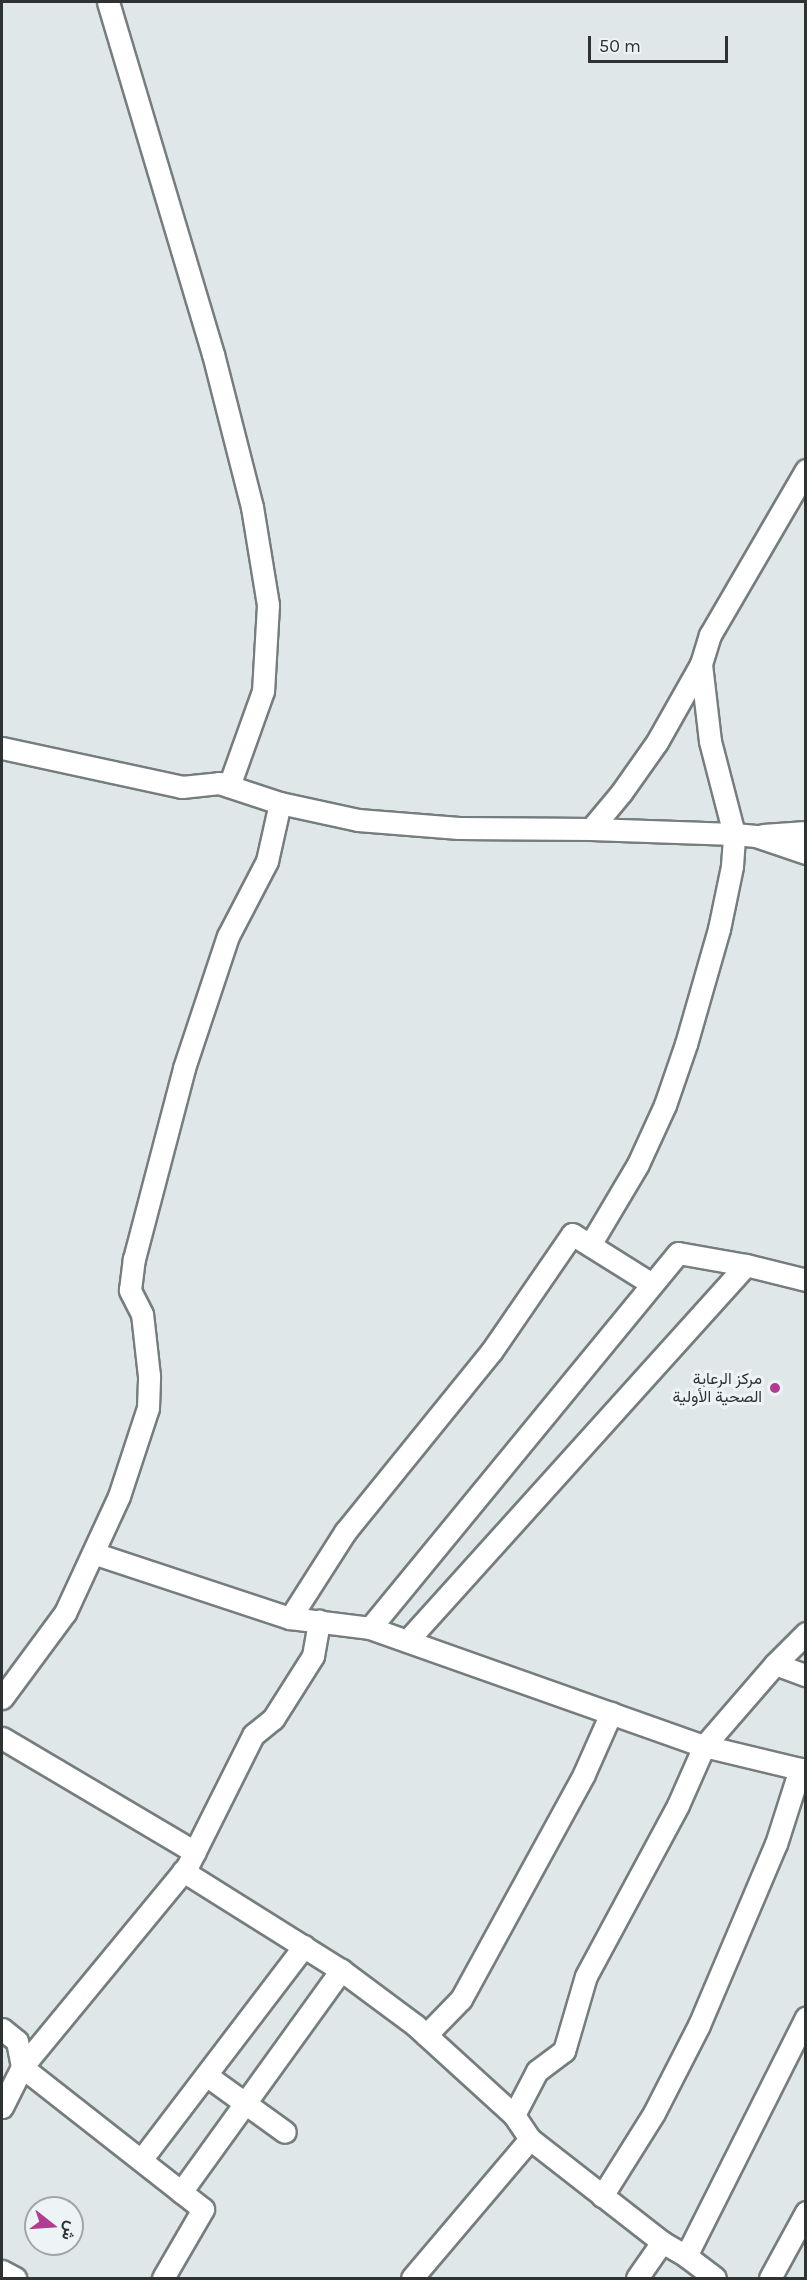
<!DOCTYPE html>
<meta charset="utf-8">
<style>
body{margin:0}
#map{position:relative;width:807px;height:2280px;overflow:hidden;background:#e0e7e9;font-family:Karla,Vazirmatn,sans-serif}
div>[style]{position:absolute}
.roads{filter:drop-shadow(2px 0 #767d7e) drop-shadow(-2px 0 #767d7e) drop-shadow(0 2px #767d7e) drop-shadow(0 -2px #767d7e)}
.minor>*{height:21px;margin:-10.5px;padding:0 10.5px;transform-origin:10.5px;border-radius:10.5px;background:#fff}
.dots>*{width:16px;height:16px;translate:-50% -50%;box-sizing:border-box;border:3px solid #edf4f6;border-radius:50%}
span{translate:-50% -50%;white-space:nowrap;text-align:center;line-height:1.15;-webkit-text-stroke:6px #edf4f6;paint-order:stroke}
.poi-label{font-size:16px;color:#2f3232}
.right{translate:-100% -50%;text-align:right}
.frame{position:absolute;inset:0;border:3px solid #2f3232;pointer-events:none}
.north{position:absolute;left:24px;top:2196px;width:60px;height:60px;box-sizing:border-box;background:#edf4f6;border:2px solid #a1a6a8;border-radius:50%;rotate:107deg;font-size:16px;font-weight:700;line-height:24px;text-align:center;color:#2f3232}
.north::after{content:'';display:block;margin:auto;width:21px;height:27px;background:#b13c94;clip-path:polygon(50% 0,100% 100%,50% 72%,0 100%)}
.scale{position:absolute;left:588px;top:36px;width:140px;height:27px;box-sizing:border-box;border:3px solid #2f3232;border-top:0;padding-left:8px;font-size:18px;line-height:21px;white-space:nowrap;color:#2f3232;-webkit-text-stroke:4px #edf4f6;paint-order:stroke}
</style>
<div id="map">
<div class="roads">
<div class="minor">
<i style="left:108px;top:2px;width:367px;rotate:73.4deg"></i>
<i style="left:213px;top:354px;width:158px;rotate:75.7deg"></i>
<i style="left:252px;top:507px;width:99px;rotate:80.7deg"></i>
<i style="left:268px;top:605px;width:86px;rotate:93.3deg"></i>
<i style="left:263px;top:691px;width:101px;rotate:109.7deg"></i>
<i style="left:2px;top:748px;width:184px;rotate:12.2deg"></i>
<i style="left:182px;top:787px;width:37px;rotate:-6deg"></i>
<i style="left:219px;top:783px;width:64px;rotate:18.2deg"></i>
<i style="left:280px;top:803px;width:80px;rotate:12.3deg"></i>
<i style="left:358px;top:820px;width:101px;rotate:4.5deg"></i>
<i style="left:459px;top:828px;width:132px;rotate:0.4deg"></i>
<i style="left:591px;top:829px;width:143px;rotate:2deg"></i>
<i style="left:734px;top:834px;width:22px;rotate:5deg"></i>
<i style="left:756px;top:836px;width:53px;rotate:18.8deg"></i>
<i style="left:591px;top:829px;width:47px;rotate:-50.2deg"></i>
<i style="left:621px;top:793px;width:62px;rotate:-54.8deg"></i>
<i style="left:657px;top:742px;width:90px;rotate:-60.6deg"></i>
<i style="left:763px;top:835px;width:43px;rotate:-4deg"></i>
<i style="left:590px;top:1245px;width:94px;rotate:-59.3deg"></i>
<i style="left:638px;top:1164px;width:65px;rotate:-65.4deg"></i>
<i style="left:665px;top:1105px;width:65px;rotate:-71deg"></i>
<i style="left:686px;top:1044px;width:120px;rotate:-74deg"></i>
<i style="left:719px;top:929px;width:64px;rotate:-78.3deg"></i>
<i style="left:732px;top:866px;width:32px;rotate:-86deg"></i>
<i style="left:734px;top:834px;width:96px;rotate:-104.5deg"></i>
<i style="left:710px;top:741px;width:78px;rotate:-96.7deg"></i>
<i style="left:701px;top:664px;width:30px;rotate:-73deg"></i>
<i style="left:710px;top:635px;width:191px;rotate:-59.8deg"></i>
<i style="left:93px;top:1553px;width:207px;rotate:18.3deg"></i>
<i style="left:290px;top:1618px;width:81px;rotate:7.1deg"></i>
<i style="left:370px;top:1628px;width:354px;rotate:19.5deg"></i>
<i style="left:704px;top:1746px;width:108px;rotate:-49.1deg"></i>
<i style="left:775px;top:1664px;width:33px;rotate:20deg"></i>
<i style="left:290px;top:1618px;width:102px;rotate:-57.4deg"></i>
<i style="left:345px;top:1532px;width:232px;rotate:-51deg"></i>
<i style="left:491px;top:1352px;width:143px;rotate:-55.5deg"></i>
<i style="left:572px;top:1234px;width:94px;rotate:32deg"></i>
<i style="left:370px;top:1628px;width:485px;rotate:-50.6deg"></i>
<i style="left:678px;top:1253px;width:69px;rotate:10deg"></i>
<i style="left:407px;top:1641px;width:506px;rotate:-47.96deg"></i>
<i style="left:746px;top:1265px;width:62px;rotate:14deg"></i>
<i style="left:775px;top:1664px;width:44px;rotate:-45deg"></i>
<i style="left:2px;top:1698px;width:106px;rotate:-53.5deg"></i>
<i style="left:65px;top:1613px;width:129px;rotate:-65.2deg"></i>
<i style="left:119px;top:1496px;width:93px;rotate:-71.8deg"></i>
<i style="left:148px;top:1408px;width:32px;rotate:-88deg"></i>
<i style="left:149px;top:1376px;width:62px;rotate:-96.4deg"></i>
<i style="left:142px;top:1314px;width:27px;rotate:-117deg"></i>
<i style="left:130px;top:1290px;width:31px;rotate:-83deg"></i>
<i style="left:134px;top:1259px;width:197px;rotate:-75.3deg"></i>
<i style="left:184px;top:1068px;width:139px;rotate:-71.6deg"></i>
<i style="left:228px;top:936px;width:85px;rotate:-62.5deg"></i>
<i style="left:267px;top:861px;width:59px;rotate:-77.4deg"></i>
<i style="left:2px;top:1738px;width:224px;rotate:30.6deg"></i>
<i style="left:183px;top:1871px;width:186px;rotate:32.1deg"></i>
<i style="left:341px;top:1970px;width:92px;rotate:36.6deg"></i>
<i style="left:415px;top:2025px;width:134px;rotate:42.3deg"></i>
<i style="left:2px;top:2029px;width:19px;rotate:39deg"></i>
<i style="left:17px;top:2041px;width:26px;rotate:79deg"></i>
<i style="left:426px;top:2035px;width:50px;rotate:-45.8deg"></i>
<i style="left:461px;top:1999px;width:256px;rotate:-61.3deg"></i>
<i style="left:584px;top:1774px;width:67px;rotate:-66.1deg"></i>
<i style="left:22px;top:2067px;width:259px;rotate:-50.5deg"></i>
<i style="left:187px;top:1867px;width:148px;rotate:-63.4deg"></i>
<i style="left:253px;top:1735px;width:26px;rotate:-39deg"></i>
<i style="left:273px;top:1719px;width:75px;rotate:-57.6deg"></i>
<i style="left:313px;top:1656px;width:36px;rotate:-80deg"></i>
<i style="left:206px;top:2075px;width:97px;rotate:35.8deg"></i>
<i style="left:2px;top:2107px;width:45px;rotate:-63.4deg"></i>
<i style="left:22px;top:2067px;width:230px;rotate:38.1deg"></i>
<i style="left:203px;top:2209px;width:80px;rotate:120.1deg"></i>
<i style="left:141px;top:2160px;width:269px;rotate:-52.7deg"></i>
<i style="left:181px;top:2192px;width:274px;rotate:-54.2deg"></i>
<i style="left:602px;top:2196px;width:98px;rotate:-57.9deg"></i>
<i style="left:654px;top:2113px;width:99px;rotate:-62.9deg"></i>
<i style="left:699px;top:2025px;width:197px;rotate:-67deg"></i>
<i style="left:776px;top:1844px;width:79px;rotate:-72.3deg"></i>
<i style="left:800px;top:1769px;width:6px;rotate:18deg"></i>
<i style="left:662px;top:2242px;width:28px;rotate:30deg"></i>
<i style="left:686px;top:2256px;width:267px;rotate:-63.3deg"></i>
<i style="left:686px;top:2256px;width:36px;rotate:37deg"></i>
<i style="left:2px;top:2271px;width:15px;rotate:28deg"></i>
<i style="left:412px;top:2278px;width:182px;rotate:-49.7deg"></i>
<i style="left:637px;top:2278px;width:44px;rotate:-55.2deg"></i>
<i style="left:662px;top:2242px;width:167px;rotate:-142deg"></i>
<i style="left:530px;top:2139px;width:29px;rotate:-124deg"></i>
<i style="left:514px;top:2115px;width:50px;rotate:-62.4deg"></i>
<i style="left:537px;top:2071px;width:34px;rotate:-37deg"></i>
<i style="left:564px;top:2051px;width:78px;rotate:-73.7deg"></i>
<i style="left:586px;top:1976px;width:194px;rotate:-61.7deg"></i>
<i style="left:678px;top:1805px;width:64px;rotate:-66.2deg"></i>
<i style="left:704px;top:1746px;width:99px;rotate:13.5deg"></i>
<i style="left:770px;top:2278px;width:75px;rotate:-61.4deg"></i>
</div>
</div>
<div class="dots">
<i style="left:775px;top:1388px;background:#b13c94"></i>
</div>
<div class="poi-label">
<span class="right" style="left:762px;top:1388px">مركز الرعاية<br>الصحية الأولية</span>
</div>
<div class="frame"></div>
<div class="north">ش</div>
<div class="scale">50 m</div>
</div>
